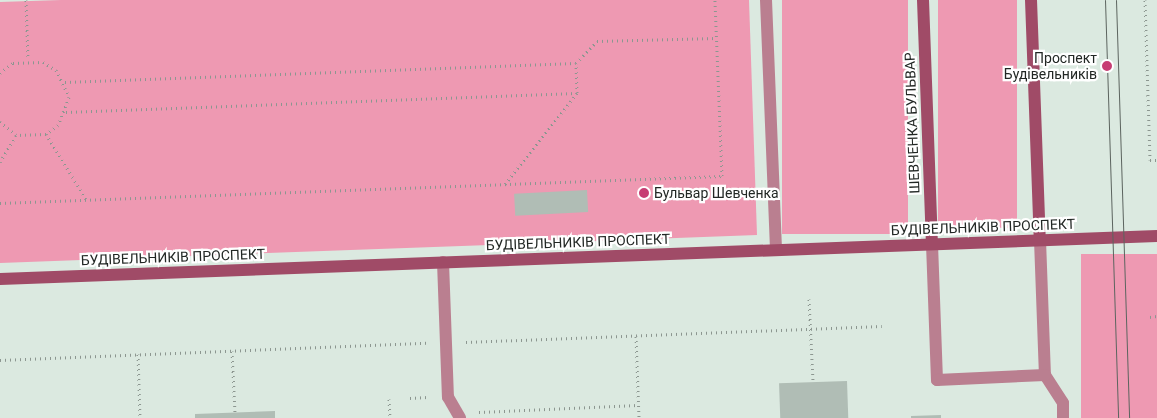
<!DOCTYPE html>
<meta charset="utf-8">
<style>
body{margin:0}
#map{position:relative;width:1157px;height:418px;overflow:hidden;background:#dbe9e0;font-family:Roboto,sans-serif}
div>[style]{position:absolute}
.green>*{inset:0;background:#ee99b2;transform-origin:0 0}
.building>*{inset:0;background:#b0bdb5;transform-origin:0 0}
.path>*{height:3px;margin-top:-1.5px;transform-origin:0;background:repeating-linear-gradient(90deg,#8c9690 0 1px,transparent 0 5px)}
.service>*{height:12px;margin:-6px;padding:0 6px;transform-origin:6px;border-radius:6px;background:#ba7f90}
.minor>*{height:12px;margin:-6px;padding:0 6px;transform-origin:6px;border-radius:6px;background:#ba7f90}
.secondary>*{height:12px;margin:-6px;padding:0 6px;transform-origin:6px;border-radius:6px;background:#a04b67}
.tram>*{height:1px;margin:-0.5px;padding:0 0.5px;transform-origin:0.5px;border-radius:0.5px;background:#5c645f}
.dots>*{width:14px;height:14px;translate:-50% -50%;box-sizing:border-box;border:2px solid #fff;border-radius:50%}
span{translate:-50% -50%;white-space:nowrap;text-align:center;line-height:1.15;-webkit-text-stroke:4.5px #fff;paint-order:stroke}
.poi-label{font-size:14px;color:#222724}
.right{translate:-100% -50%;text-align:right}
.left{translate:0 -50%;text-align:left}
.street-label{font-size:14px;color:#222724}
</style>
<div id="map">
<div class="green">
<i style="clip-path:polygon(61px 0,749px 0,757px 235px,0 263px,0 2px)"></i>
<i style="left:782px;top:0;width:126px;height:234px"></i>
<i style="left:938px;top:0;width:79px;height:228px"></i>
<i style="left:1157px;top:254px;width:164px;height:76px;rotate:90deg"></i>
</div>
<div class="building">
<i style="left:587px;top:190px;width:22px;height:73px;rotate:87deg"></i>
<i style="left:847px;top:381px;width:37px;height:68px;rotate:88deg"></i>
<i style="clip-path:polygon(275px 411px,275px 418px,195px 418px,195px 414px)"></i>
<i style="clip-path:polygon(941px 415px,941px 418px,911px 418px,911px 416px)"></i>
</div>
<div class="path">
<i style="left:26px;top:0;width:59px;rotate:88.1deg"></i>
<i style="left:1145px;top:0;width:160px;rotate:88.2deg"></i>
<i style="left:1150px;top:160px;width:7px"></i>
<i style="left:0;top:73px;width:16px;rotate:-38deg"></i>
<i style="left:13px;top:63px;width:30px;rotate:-2deg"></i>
<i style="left:43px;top:62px;width:15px;rotate:32deg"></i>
<i style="left:56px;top:70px;width:30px;rotate:64deg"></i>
<i style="left:69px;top:97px;width:30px;rotate:111deg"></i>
<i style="left:58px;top:125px;width:15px;rotate:143deg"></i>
<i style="left:46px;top:134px;width:30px;rotate:178deg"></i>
<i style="left:16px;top:135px;width:21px;rotate:-141deg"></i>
<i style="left:65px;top:82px;width:511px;rotate:-2.13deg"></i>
<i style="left:576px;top:63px;width:30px;rotate:-46deg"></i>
<i style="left:597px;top:41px;width:120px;rotate:-1.4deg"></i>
<i style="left:66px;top:112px;width:511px;rotate:-2.13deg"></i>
<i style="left:46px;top:134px;width:76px;rotate:58.4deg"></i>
<i style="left:0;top:162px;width:31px;rotate:-59deg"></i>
<i style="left:505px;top:184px;width:116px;rotate:-51.6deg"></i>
<i style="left:577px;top:93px;width:30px;rotate:-92deg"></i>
<i style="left:0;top:203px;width:723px;rotate:-2.14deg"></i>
<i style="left:722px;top:176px;width:176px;rotate:-92.3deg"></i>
<i style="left:809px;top:299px;width:83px;rotate:87.2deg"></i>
<i style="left:1150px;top:317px;width:7px;rotate:-8deg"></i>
<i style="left:636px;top:336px;width:82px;rotate:87.9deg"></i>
<i style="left:466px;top:342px;width:416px;rotate:-2.2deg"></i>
<i style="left:232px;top:351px;width:62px;rotate:87.2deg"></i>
<i style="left:138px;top:354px;width:64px;rotate:88.2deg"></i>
<i style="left:0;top:360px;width:427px;rotate:-2.3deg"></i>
<i style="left:410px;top:398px;width:18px;rotate:-3deg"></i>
<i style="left:389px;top:399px;width:19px;rotate:87deg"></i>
<i style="left:479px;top:412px;width:159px;rotate:-2.5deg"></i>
</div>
<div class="service">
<i style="left:1040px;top:240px;width:135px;rotate:87.9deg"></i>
<i style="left:1045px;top:375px;width:33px;rotate:57deg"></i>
<i style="left:1063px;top:403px;width:15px;rotate:90deg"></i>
<i style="left:932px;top:244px;width:136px;rotate:87.9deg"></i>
<i style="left:937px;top:380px;width:108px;rotate:-2.7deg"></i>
<i style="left:443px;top:262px;width:135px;rotate:87.9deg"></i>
<i style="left:448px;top:397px;width:24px;rotate:60deg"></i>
</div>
<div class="minor">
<i style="left:766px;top:0;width:250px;rotate:87.7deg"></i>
</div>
<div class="secondary">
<i style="left:923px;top:0;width:244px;rotate:87.9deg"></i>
<i style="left:1031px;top:0;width:240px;rotate:87.9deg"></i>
<i style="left:0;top:279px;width:1158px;rotate:-2.13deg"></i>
</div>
<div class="tram">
<i style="left:1105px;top:0;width:418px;rotate:88.2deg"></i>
<i style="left:1116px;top:0;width:418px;rotate:88.2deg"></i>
</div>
<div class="dots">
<i style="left:1107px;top:66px;background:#c73d73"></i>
<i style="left:644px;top:193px;background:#c73d73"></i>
</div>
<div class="poi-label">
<span class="right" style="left:1097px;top:66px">Проспект<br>Будівельників</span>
<span class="left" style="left:654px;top:193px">Бульвар Шевченка</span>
</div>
<div class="street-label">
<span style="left:912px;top:123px;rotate:-92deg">ШЕВЧЕНКА БУЛЬВАР</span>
<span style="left:983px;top:227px;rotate:-2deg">БУДІВЕЛЬНИКІВ ПРОСПЕКТ</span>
<span style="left:578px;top:242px;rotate:-2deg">БУДІВЕЛЬНИКІВ ПРОСПЕКТ</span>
<span style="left:173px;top:257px;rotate:-2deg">БУДІВЕЛЬНИКІВ ПРОСПЕКТ</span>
</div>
</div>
